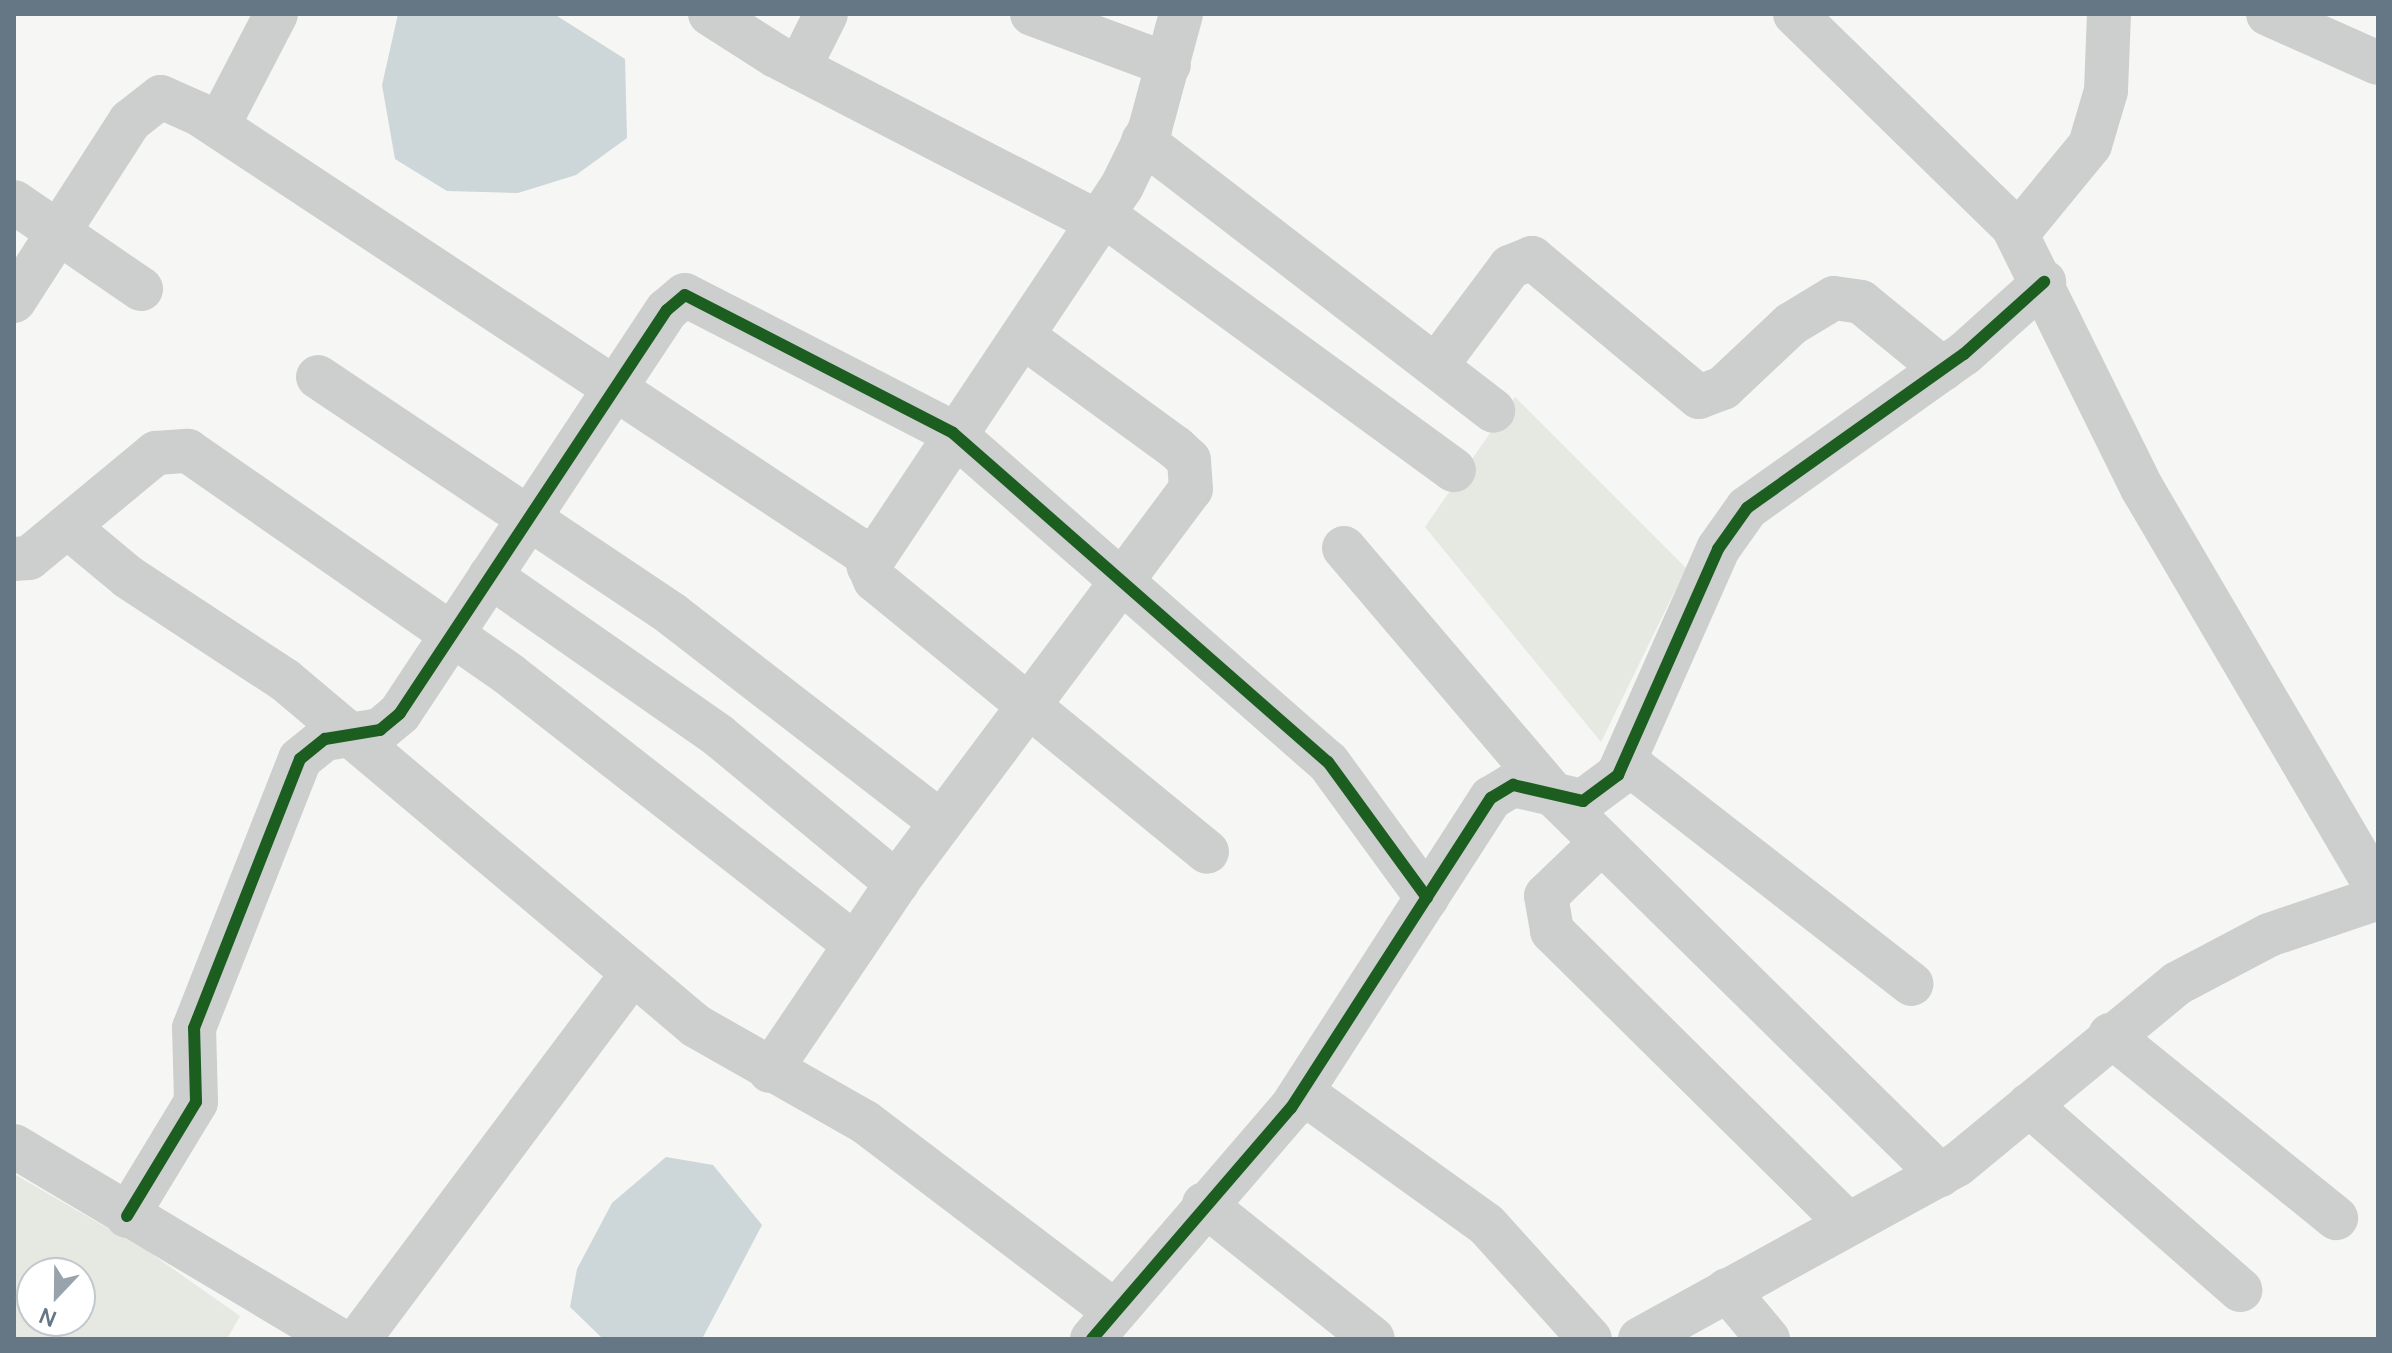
<!DOCTYPE html>
<style>
body{margin:0}
#map{position:relative;width:2392px;height:1353px;overflow:hidden;background:#f6f6f4;font-family:Manrope,sans-serif}
div>[style]{position:absolute}
.green>*{inset:0;background:#e6e9e2}
.water>*{inset:0;background:#cdd6d8}
.minor>*{height:44px;margin:-22px;padding:0 22px;transform-origin:22px;border-radius:22px;background:#cdcfcf}
.cycleway>*{height:12px;margin:-6px;padding:0 6px;transform-origin:6px;border-radius:6px;background:#1b5e20}
span{translate:-50% -50%;white-space:nowrap;text-align:center;line-height:1.15;-webkit-text-stroke:8px #fff;paint-order:stroke}
.frame{position:absolute;inset:0;border:16px solid #657685;pointer-events:none}
.north{position:absolute;left:16px;top:1257px;width:80px;height:80px;box-sizing:border-box;background:#fff;border:2px solid #c1c8ce;border-radius:50%;rotate:202deg;font-size:22px;font-weight:700;line-height:32px;text-align:center;color:#657685}
.north::after{content:'';display:block;margin:auto;width:28px;height:36px;background:#98a3ac;clip-path:polygon(50% 0,100% 100%,50% 72%,0 100%)}
</style>
<div id="map">
<div class="green">
<i style="clip-path:polygon(1515px 397px,1686px 568px,1601px 742px,1425px 527px)"></i>
<i style="clip-path:polygon(evenodd,14px 1174px,149px 1252px,240px 1316px,227px 1339px,14px 1339px,14px 1174px,32px 1273px,80px 1273px,80px 1321px,32px 1321px,32px 1273px)"></i>
</div>
<div class="water">
<i style="clip-path:polygon(398px 14px,554px 14px,625px 59px,627px 138px,576px 175px,518px 193px,447px 191px,395px 159px,382px 85px)"></i>
<i style="clip-path:polygon(666px 1157px,713px 1165px,762px 1225px,702px 1339px,603px 1339px,570px 1307px,577px 1269px,612px 1203px)"></i>
</div>
<div class="minor">
<i style="left:710px;top:14px;width:78px;rotate:32.5deg"></i>
<i style="left:776px;top:56px;width:365px;rotate:27.3deg"></i>
<i style="left:1032px;top:14px;width:146px;rotate:20.4deg"></i>
<i style="left:1181px;top:14px;width:119px;rotate:105.1deg"></i>
<i style="left:1150px;top:129px;width:64px;rotate:116.2deg"></i>
<i style="left:1122px;top:186px;width:457px;rotate:123.7deg"></i>
<i style="left:869px;top:566px;width:15px;rotate:67deg"></i>
<i style="left:875px;top:580px;width:429px;rotate:39.3deg"></i>
<i style="left:1795px;top:14px;width:305px;rotate:44.3deg"></i>
<i style="left:2013px;top:227px;width:291px;rotate:63.7deg"></i>
<i style="left:2142px;top:488px;width:467px;rotate:59.6deg"></i>
<i style="left:2268px;top:14px;width:120px;rotate:24deg"></i>
<i style="left:799px;top:68px;width:60px;rotate:-63.4deg"></i>
<i style="left:218px;top:126px;width:126px;rotate:-62.6deg"></i>
<i style="left:1143px;top:141px;width:442px;rotate:37.6deg"></i>
<i style="left:14px;top:202px;width:154px;rotate:34.4deg"></i>
<i style="left:1104px;top:215px;width:433px;rotate:36.1deg"></i>
<i style="left:2017px;top:234px;width:115px;rotate:-50.6deg"></i>
<i style="left:2090px;top:145px;width:56px;rotate:-73.5deg"></i>
<i style="left:2106px;top:91px;width:77px;rotate:-87.8deg"></i>
<i style="left:14px;top:301px;width:214px;rotate:-57.2deg"></i>
<i style="left:130px;top:121px;width:39px;rotate:-38deg"></i>
<i style="left:161px;top:97px;width:42px;rotate:24.1deg"></i>
<i style="left:199px;top:114px;width:804px;rotate:33.43deg"></i>
<i style="left:1436px;top:366px;width:124px;rotate:-53.2deg"></i>
<i style="left:1510px;top:267px;width:24px;rotate:-22deg"></i>
<i style="left:1532px;top:258px;width:217px;rotate:39.8deg"></i>
<i style="left:1699px;top:397px;width:26px;rotate:-21deg"></i>
<i style="left:1723px;top:388px;width:93px;rotate:-43.3deg"></i>
<i style="left:1791px;top:324px;width:50px;rotate:-31.2deg"></i>
<i style="left:1834px;top:298px;width:27px;rotate:8deg"></i>
<i style="left:1861px;top:302px;width:106px;rotate:39.3deg"></i>
<i style="left:318px;top:377px;width:427px;rotate:33.8deg"></i>
<i style="left:673px;top:615px;width:339px;rotate:37.7deg"></i>
<i style="left:68px;top:527px;width:78px;rotate:39.8deg"></i>
<i style="left:128px;top:577px;width:188px;rotate:33.3deg"></i>
<i style="left:285px;top:680px;width:537px;rotate:40.09deg"></i>
<i style="left:696px;top:1026px;width:194px;rotate:29.6deg"></i>
<i style="left:865px;top:1122px;width:311px;rotate:37.2deg"></i>
<i style="left:1344px;top:548px;width:327px;rotate:49.6deg"></i>
<i style="left:1556px;top:797px;width:539px;rotate:44.55deg"></i>
<i style="left:14px;top:559px;width:15px;rotate:-4deg"></i>
<i style="left:29px;top:558px;width:165px;rotate:-39.6deg"></i>
<i style="left:156px;top:453px;width:32px;rotate:-4deg"></i>
<i style="left:188px;top:451px;width:392px;rotate:34.8deg"></i>
<i style="left:510px;top:675px;width:438px;rotate:38deg"></i>
<i style="left:490px;top:576px;width:279px;rotate:34.9deg"></i>
<i style="left:719px;top:736px;width:231px;rotate:39.6deg"></i>
<i style="left:1625px;top:761px;width:363px;rotate:37.9deg"></i>
<i style="left:1601px;top:843px;width:76px;rotate:136.1deg"></i>
<i style="left:1546px;top:896px;width:36px;rotate:80deg"></i>
<i style="left:1552px;top:931px;width:416px;rotate:44.7deg"></i>
<i style="left:2110px;top:1035px;width:291px;rotate:39deg"></i>
<i style="left:770px;top:1071px;width:241px;rotate:-56deg"></i>
<i style="left:905px;top:871px;width:477px;rotate:-53.2deg"></i>
<i style="left:1191px;top:489px;width:29px;rotate:-94deg"></i>
<i style="left:1189px;top:460px;width:18px;rotate:-137deg"></i>
<i style="left:1176px;top:448px;width:187px;rotate:-143.9deg"></i>
<i style="left:1302px;top:1092px;width:226px;rotate:35.7deg"></i>
<i style="left:1486px;top:1224px;width:155px;rotate:47.9deg"></i>
<i style="left:2029px;top:1105px;width:281px;rotate:41.2deg"></i>
<i style="left:14px;top:1146px;width:377px;rotate:30.8deg"></i>
<i style="left:1204px;top:1204px;width:216px;rotate:38.6deg"></i>
<i style="left:127px;top:1216px;width:133px;rotate:-58.8deg"></i>
<i style="left:196px;top:1102px;width:74px;rotate:-91.5deg"></i>
<i style="left:194px;top:1028px;width:289px;rotate:-68.5deg"></i>
<i style="left:300px;top:759px;width:32px;rotate:-39deg"></i>
<i style="left:325px;top:739px;width:56px;rotate:-9.3deg"></i>
<i style="left:380px;top:730px;width:26px;rotate:-40deg"></i>
<i style="left:400px;top:713px;width:483px;rotate:-56.5deg"></i>
<i style="left:667px;top:310px;width:23px;rotate:-40deg"></i>
<i style="left:685px;top:295px;width:301px;rotate:27.2deg"></i>
<i style="left:953px;top:433px;width:499px;rotate:41.3deg"></i>
<i style="left:1328px;top:762px;width:168px;rotate:53.9deg"></i>
<i style="left:1727px;top:1290px;width:64px;rotate:50.1deg"></i>
<i style="left:359px;top:1339px;width:456px;rotate:-53.2deg"></i>
<i style="left:1092px;top:1339px;width:305px;rotate:-49.3deg"></i>
<i style="left:1291px;top:1108px;width:369px;rotate:-57.2deg"></i>
<i style="left:1491px;top:798px;width:26px;rotate:-31deg"></i>
<i style="left:1513px;top:785px;width:72px;rotate:12.9deg"></i>
<i style="left:1583px;top:801px;width:44px;rotate:-36.6deg"></i>
<i style="left:1618px;top:775px;width:247px;rotate:-66.1deg"></i>
<i style="left:1718px;top:549px;width:50px;rotate:-54.7deg"></i>
<i style="left:1747px;top:508px;width:266px;rotate:-35.4deg"></i>
<i style="left:1964px;top:354px;width:108px;rotate:-42deg"></i>
<i style="left:1640px;top:1339px;width:362px;rotate:-28.8deg"></i>
<i style="left:1957px;top:1165px;width:286px;rotate:-39.5deg"></i>
<i style="left:2178px;top:983px;width:103px;rotate:-27.8deg"></i>
<i style="left:2269px;top:935px;width:115px;rotate:-18.7deg"></i>
</div>
<div class="cycleway">
<i style="left:127px;top:1216px;width:133px;rotate:-58.8deg"></i>
<i style="left:196px;top:1102px;width:74px;rotate:-91.5deg"></i>
<i style="left:194px;top:1028px;width:289px;rotate:-68.5deg"></i>
<i style="left:300px;top:759px;width:32px;rotate:-39deg"></i>
<i style="left:325px;top:739px;width:56px;rotate:-9.3deg"></i>
<i style="left:380px;top:730px;width:26px;rotate:-40deg"></i>
<i style="left:400px;top:713px;width:483px;rotate:-56.5deg"></i>
<i style="left:667px;top:310px;width:23px;rotate:-40deg"></i>
<i style="left:685px;top:295px;width:301px;rotate:27.2deg"></i>
<i style="left:953px;top:433px;width:499px;rotate:41.3deg"></i>
<i style="left:1328px;top:762px;width:168px;rotate:53.9deg"></i>
<i style="left:1092px;top:1339px;width:305px;rotate:-49.3deg"></i>
<i style="left:1291px;top:1108px;width:369px;rotate:-57.2deg"></i>
<i style="left:1491px;top:798px;width:26px;rotate:-31deg"></i>
<i style="left:1513px;top:785px;width:72px;rotate:12.9deg"></i>
<i style="left:1583px;top:801px;width:44px;rotate:-36.6deg"></i>
<i style="left:1618px;top:775px;width:247px;rotate:-66.1deg"></i>
<i style="left:1718px;top:549px;width:50px;rotate:-54.7deg"></i>
<i style="left:1747px;top:508px;width:266px;rotate:-35.4deg"></i>
<i style="left:1964px;top:354px;width:108px;rotate:-42deg"></i>
</div>
<div class="frame"></div>
<div class="north">N</div>
</div>
